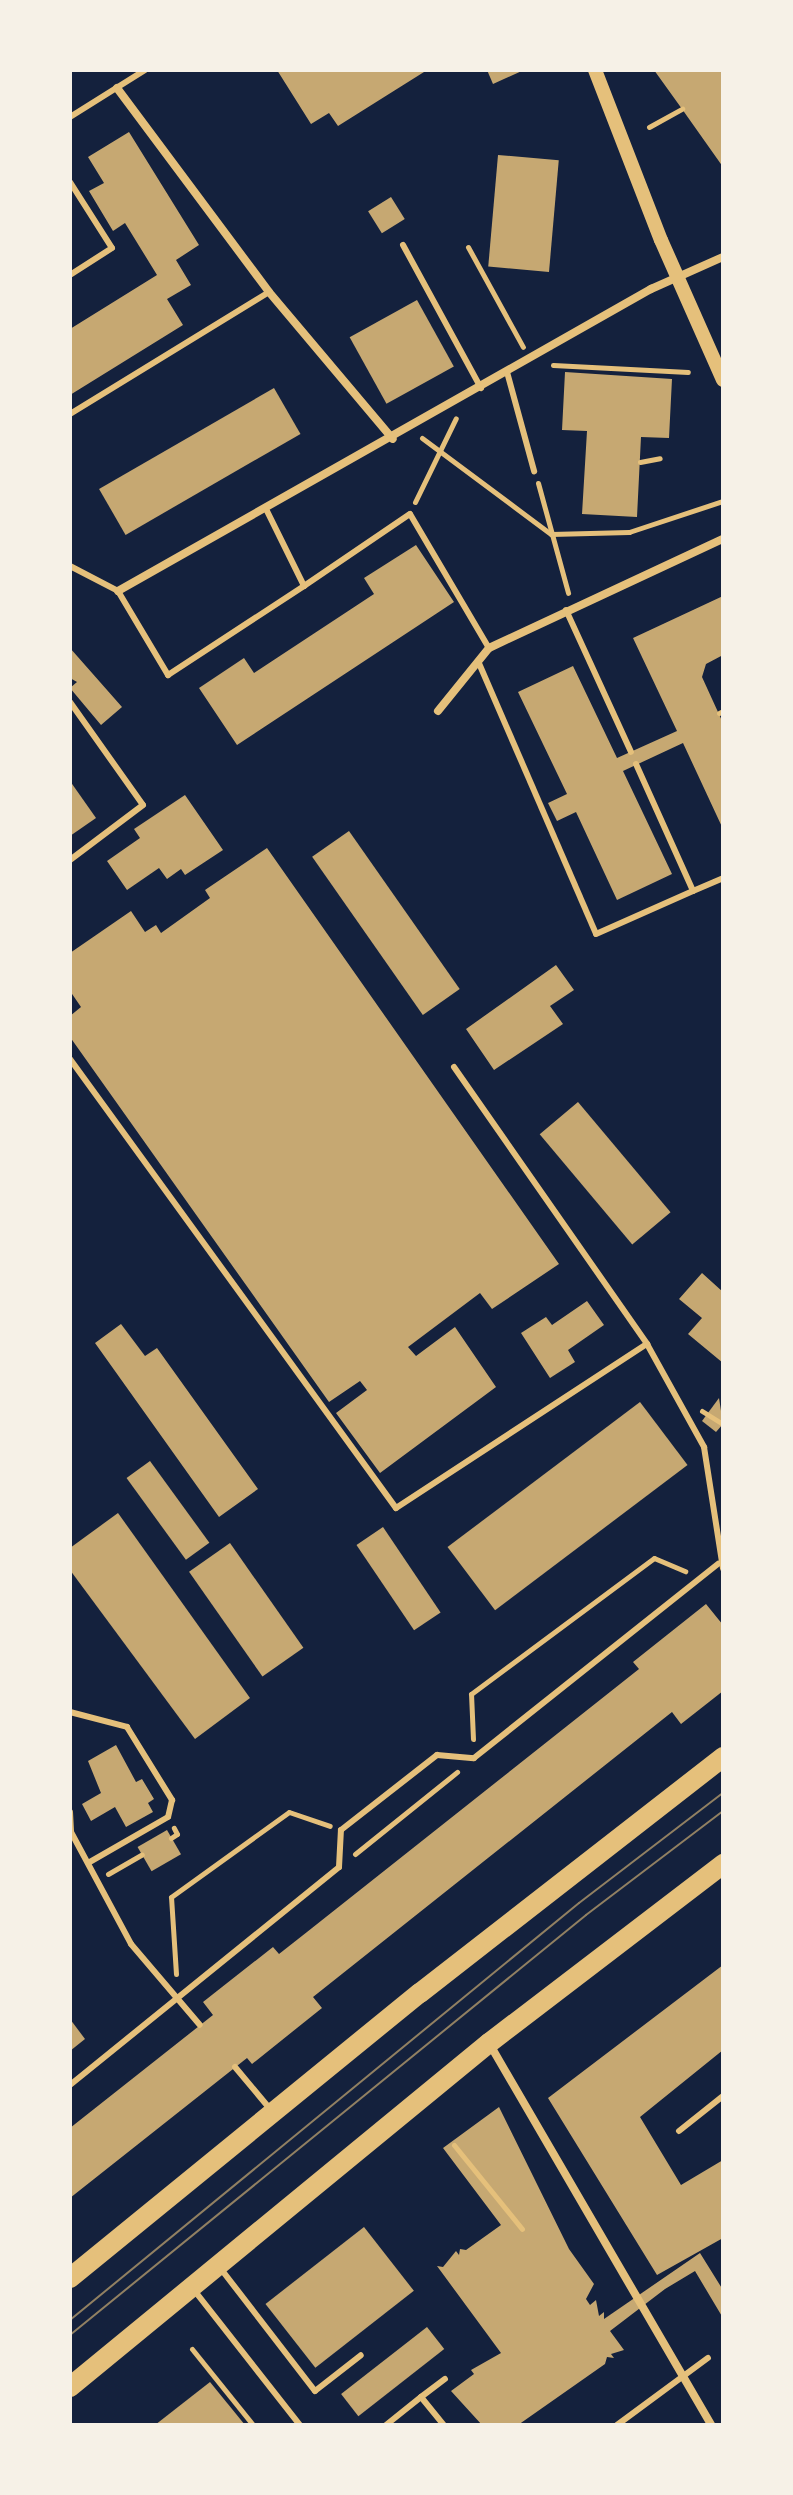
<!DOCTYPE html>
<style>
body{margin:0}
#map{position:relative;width:793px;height:2495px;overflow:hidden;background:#14213d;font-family:Arial,sans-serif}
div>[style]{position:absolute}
.building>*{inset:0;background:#c6a872;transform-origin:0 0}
.path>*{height:5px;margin:-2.5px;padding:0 2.5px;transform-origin:2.5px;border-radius:2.5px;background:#e5c07b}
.service>*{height:6px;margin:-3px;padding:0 3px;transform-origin:3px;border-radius:3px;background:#e5c07b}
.minor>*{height:8px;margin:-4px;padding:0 4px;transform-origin:4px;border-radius:4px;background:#e5c07b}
.tertiary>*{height:14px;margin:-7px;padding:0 7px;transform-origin:7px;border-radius:7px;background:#e5c07b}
.primary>*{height:20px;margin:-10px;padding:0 10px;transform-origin:10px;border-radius:10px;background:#e5c07b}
.tram>*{height:2px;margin:-1px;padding:0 1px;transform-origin:1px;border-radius:1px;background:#918062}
span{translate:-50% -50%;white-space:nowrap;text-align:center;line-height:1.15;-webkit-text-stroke:6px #f6f1e7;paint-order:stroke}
.frame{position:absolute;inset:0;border:72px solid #f6f1e7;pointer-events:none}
</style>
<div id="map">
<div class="building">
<i style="clip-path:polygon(277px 70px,422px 70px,424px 72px,338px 126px,329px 113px,311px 124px)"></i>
<i style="clip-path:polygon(487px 70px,524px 70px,493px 84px)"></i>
<i style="clip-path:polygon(654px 70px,723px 70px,723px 167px,682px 109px)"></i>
<i style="clip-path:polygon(129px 132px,199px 245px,176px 260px,191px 285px,167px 299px,183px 325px,70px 395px,70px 329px,157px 275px,125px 223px,113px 231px,89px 191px,104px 183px,88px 157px)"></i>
<i style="left:498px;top:155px;width:61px;height:112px;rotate:5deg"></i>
<i style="left:391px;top:197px;width:26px;height:27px;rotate:58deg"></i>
<i style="left:417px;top:300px;width:76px;height:77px;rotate:61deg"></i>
<i style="clip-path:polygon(565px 372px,672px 379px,669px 438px,641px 437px,637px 517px,582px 514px,587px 431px,562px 430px)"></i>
<i style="left:274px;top:388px;width:53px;height:202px;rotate:60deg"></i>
<i style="clip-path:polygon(416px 545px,454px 602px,237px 745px,199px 688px,244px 658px,254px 673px,374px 594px,364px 578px)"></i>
<i style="clip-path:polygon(723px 596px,723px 655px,706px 664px,702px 677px,723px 723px,723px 829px,683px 743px,623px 771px,672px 874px,617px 900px,576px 812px,557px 821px,548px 803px,567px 794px,518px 692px,573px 666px,617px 758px,677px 731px,633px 638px)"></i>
<i style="clip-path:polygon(70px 648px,122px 707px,101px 725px,70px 688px,77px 682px,70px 678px)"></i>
<i style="clip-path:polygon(70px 781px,96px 818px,70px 836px)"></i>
<i style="clip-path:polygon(185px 795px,223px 850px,185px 875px,181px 869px,167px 879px,159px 868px,127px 890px,107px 861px,140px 838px,134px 829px)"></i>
<i style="left:349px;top:831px;width:193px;height:45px;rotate:55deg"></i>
<i style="clip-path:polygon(267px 848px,559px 1264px,492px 1309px,480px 1293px,408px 1347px,416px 1356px,455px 1327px,496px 1387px,380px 1473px,336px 1413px,367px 1390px,360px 1381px,329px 1402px,70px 1037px,70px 1016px,81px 1007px,70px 991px,70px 953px,131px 911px,145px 932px,156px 925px,161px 933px,210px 898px,205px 890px)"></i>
<i style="clip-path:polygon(556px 965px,574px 990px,550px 1006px,563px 1024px,494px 1070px,466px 1029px)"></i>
<i style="left:578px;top:1102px;width:144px;height:50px;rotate:50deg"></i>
<i style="clip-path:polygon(702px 1273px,723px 1292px,723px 1363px,688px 1334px,702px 1318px,679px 1299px)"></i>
<i style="clip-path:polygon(587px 1301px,604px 1325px,568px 1350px,575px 1362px,550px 1378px,521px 1333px,546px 1317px,552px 1325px)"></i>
<i style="clip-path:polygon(121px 1324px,145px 1356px,157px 1348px,258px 1489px,219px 1517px,95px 1343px)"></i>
<i style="clip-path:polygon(719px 1398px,723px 1424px,716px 1432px,702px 1421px)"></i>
<i style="left:640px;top:1402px;width:79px;height:241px;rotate:53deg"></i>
<i style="left:150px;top:1461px;width:101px;height:29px;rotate:54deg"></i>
<i style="clip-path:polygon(118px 1513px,250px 1698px,195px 1739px,70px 1570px,70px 1548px)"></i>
<i style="left:383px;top:1527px;width:103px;height:32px;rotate:56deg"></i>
<i style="left:230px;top:1543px;width:128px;height:50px;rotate:55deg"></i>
<i style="clip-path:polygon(706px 1604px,723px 1625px,723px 1691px,681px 1724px,672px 1712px,313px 1997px,322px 2008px,252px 2064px,247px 2058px,70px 2198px,70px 2128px,213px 2015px,203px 2002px,273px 1947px,279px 1954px,307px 1932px,639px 1669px,633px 1662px)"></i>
<i style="clip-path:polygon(116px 1745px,136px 1782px,142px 1779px,154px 1799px,148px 1803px,153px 1812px,126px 1827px,115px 1807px,91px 1821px,82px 1804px,101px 1793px,88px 1761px)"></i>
<i style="left:167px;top:1830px;width:28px;height:34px;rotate:60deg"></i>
<i style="clip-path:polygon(723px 1965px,723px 2050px,640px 2117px,681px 2185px,723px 2160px,723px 2238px,657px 2275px,548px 2098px)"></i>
<i style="clip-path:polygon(70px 2019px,85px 2039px,70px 2051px)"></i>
<i style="clip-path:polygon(499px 2107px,569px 2249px,594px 2284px,586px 2299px,590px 2305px,596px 2300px,599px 2316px,604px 2312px,604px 2319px,700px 2253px,723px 2290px,723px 2318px,695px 2271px,665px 2289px,610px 2331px,624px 2350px,611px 2354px,614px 2358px,607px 2357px,605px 2364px,518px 2425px,482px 2425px,451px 2391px,474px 2374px,471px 2370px,501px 2353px,437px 2266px,443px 2267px,456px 2251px,459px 2255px,460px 2249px,466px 2250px,501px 2225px,443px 2148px)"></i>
<i style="left:364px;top:2227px;width:81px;height:125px;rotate:52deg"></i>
<i style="left:427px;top:2327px;width:28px;height:109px;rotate:52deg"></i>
<i style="clip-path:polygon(210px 2382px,245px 2425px,155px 2425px)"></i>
</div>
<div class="path">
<i style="left:649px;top:127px;width:38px;rotate:-29deg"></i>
<i style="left:468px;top:247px;width:114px;rotate:61.2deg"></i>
<i style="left:553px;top:365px;width:135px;rotate:3deg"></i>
<i style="left:422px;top:438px;width:161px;rotate:36.7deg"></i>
<i style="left:551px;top:534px;width:78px;rotate:-1.5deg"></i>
<i style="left:629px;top:532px;width:99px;rotate:-18.3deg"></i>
<i style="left:640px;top:462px;width:20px;rotate:-11deg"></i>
<i style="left:538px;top:483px;width:114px;rotate:74.7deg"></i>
<i style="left:415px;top:502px;width:93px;rotate:-64deg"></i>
<i style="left:719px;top:713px;width:4px;rotate:-27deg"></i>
<i style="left:702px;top:1411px;width:25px;rotate:32deg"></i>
<i style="left:473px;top:1739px;width:45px;rotate:-92.5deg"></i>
<i style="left:471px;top:1694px;width:228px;rotate:-36.6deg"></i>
<i style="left:654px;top:1558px;width:34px;rotate:23deg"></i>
<i style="left:171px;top:1838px;width:7px;rotate:-34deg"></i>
<i style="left:177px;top:1834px;width:7px;rotate:-117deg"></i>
<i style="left:355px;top:1854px;width:131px;rotate:-38.8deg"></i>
<i style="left:108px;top:1874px;width:39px;rotate:-30deg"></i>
<i style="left:176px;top:1974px;width:77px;rotate:-93.7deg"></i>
<i style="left:171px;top:1897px;width:145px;rotate:-35.8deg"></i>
<i style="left:289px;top:1812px;width:43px;rotate:18.9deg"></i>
<i style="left:454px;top:2145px;width:108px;rotate:51deg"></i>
<i style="left:192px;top:2349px;width:97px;rotate:51.2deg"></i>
</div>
<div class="service">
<i style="left:70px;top:117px;width:89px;rotate:-32.1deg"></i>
<i style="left:70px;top:182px;width:78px;rotate:57.5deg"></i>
<i style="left:112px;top:248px;width:50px;rotate:147.3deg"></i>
<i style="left:403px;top:245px;width:163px;rotate:61.4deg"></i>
<i style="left:507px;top:372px;width:103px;rotate:74.7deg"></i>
<i style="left:70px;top:414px;width:233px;rotate:-31.5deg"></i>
<i style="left:266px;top:509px;width:86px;rotate:63.7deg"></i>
<i style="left:304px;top:586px;width:128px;rotate:-34.2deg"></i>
<i style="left:410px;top:514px;width:156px;rotate:59.5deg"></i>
<i style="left:70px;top:566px;width:54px;rotate:27.5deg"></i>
<i style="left:118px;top:591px;width:98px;rotate:59.2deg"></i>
<i style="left:168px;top:675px;width:163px;rotate:-33.2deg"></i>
<i style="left:566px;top:610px;width:156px;rotate:65.4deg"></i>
<i style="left:478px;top:661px;width:297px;rotate:66.6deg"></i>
<i style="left:596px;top:934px;width:106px;rotate:-23.9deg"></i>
<i style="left:70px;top:702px;width:126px;rotate:54.7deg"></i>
<i style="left:143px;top:805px;width:91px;rotate:143deg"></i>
<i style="left:636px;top:764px;width:139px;rotate:65.8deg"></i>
<i style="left:693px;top:891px;width:33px;rotate:-23deg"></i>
<i style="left:70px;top:1059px;width:555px;rotate:54.02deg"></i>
<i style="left:396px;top:1508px;width:300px;rotate:-33.2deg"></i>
<i style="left:454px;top:1067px;width:338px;rotate:55.1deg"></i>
<i style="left:647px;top:1344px;width:118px;rotate:61deg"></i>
<i style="left:704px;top:1447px;width:123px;rotate:81.1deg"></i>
<i style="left:70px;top:1712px;width:59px;rotate:14.7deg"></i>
<i style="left:127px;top:1727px;width:86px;rotate:58.3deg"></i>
<i style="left:172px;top:1800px;width:17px;rotate:103deg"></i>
<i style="left:168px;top:1817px;width:92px;rotate:150.1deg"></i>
<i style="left:70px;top:1812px;width:20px;rotate:87deg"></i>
<i style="left:71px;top:1832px;width:127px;rotate:61.8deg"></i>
<i style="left:131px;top:1944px;width:106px;rotate:49.6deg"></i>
<i style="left:235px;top:2067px;width:56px;rotate:50.1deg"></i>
<i style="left:70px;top:2085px;width:346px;rotate:-39deg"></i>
<i style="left:339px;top:1867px;width:37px;rotate:-87deg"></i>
<i style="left:341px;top:1830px;width:122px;rotate:-38deg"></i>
<i style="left:437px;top:1755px;width:37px;rotate:5deg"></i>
<i style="left:474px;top:1758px;width:312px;rotate:-38.5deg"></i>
<i style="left:679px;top:2131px;width:56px;rotate:-38.5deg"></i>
<i style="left:221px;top:2269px;width:154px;rotate:52.4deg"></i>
<i style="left:315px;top:2391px;width:58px;rotate:-38deg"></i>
<i style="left:194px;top:2290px;width:172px;rotate:51.9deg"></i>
<i style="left:421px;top:2397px;width:30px;rotate:-37deg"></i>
<i style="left:386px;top:2425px;width:45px;rotate:-38.7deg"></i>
<i style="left:421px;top:2397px;width:36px;rotate:51deg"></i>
<i style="left:617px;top:2425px;width:113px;rotate:-36.4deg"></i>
</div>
<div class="minor">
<i style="left:117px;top:88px;width:254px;rotate:53.3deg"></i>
<i style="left:269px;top:292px;width:192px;rotate:49.9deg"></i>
<i style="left:118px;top:591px;width:613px;rotate:-29.54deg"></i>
<i style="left:651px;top:289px;width:79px;rotate:-24deg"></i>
<i style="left:438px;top:711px;width:81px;rotate:-51deg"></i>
<i style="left:489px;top:648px;width:258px;rotate:-25deg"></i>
<i style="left:489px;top:2043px;width:442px;rotate:59.8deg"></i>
</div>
<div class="tertiary">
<i style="left:595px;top:70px;width:182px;rotate:68.8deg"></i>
<i style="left:661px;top:240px;width:153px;rotate:66.1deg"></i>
</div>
<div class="primary">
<i style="left:70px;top:2278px;width:451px;rotate:-39.2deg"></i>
<i style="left:420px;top:1993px;width:384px;rotate:-37.9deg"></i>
<i style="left:70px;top:2387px;width:542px;rotate:-39.39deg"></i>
<i style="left:489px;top:2043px;width:295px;rotate:-37.4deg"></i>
</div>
<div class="tram">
<i style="left:70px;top:2320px;width:658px;rotate:-39.33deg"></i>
<i style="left:579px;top:1903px;width:181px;rotate:-37.4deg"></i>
<i style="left:70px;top:2335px;width:665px;rotate:-39.14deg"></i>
<i style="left:586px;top:1915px;width:172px;rotate:-37.2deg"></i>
</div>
<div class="frame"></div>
</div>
